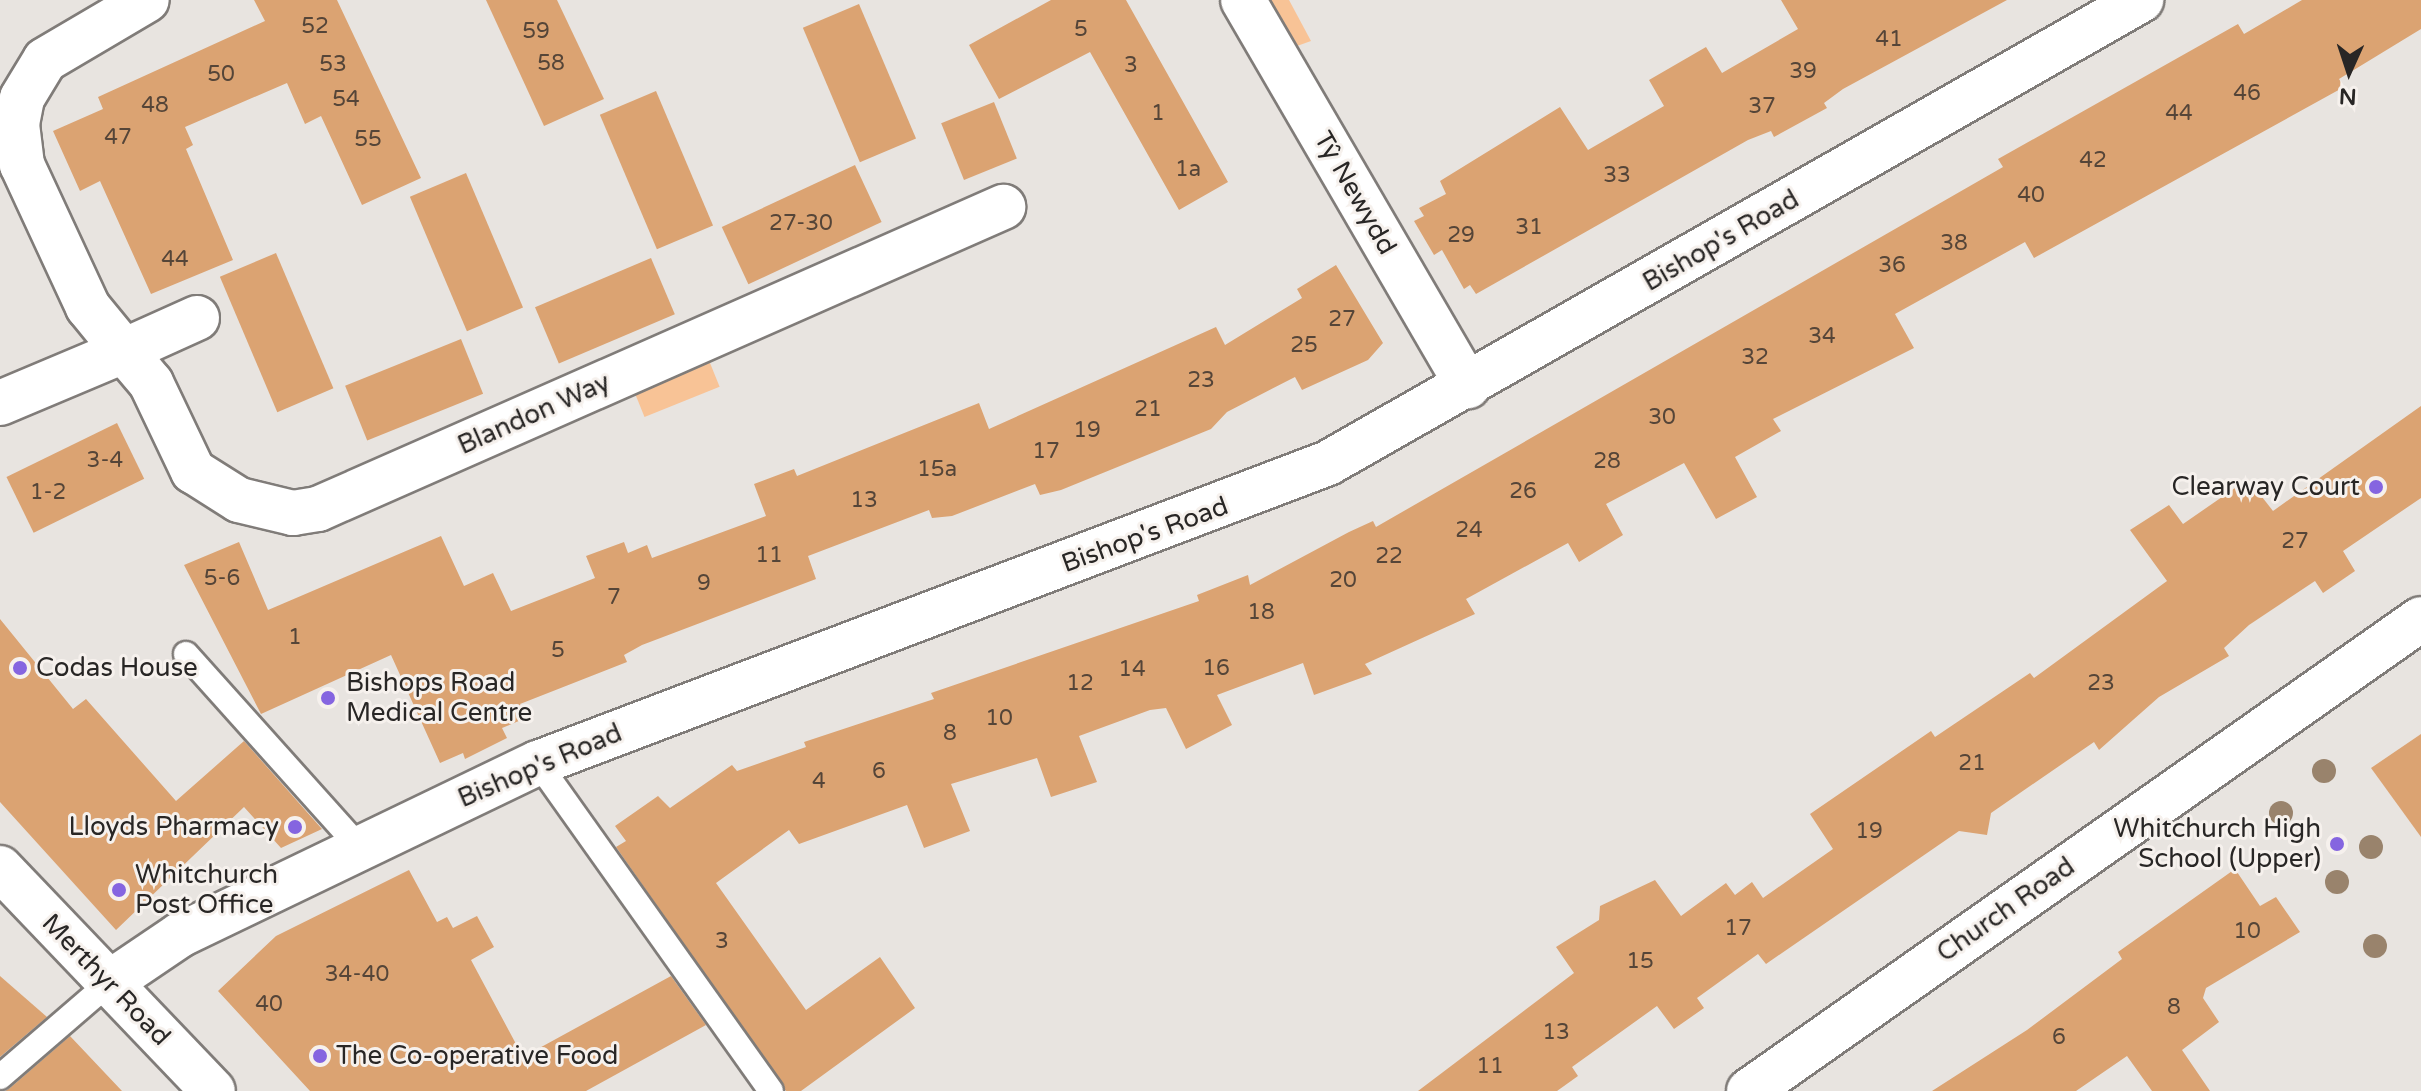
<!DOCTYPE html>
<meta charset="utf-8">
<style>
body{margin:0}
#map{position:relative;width:2421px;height:1091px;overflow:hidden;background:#e8e4e0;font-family:"Varela Round",sans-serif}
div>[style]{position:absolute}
.green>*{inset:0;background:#f8c396;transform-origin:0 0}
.building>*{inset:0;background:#dba372;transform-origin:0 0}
.roads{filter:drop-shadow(2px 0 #807c79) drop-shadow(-2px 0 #807c79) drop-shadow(0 2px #807c79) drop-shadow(0 -2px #807c79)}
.lane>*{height:24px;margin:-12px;padding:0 12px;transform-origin:12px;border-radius:12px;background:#fff}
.street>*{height:44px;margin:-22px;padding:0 22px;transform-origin:22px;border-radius:22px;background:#fff}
.secondary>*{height:44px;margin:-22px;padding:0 22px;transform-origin:22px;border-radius:22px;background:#fff}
.trees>*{width:24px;height:24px;margin:-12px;border-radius:50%;background:#99836c}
.dots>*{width:22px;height:22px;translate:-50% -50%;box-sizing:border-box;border:4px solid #f6f1ed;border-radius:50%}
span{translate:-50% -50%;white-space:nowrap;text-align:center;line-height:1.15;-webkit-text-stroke:6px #f6f1ed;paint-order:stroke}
.number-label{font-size:22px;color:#554538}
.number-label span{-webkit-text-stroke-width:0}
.street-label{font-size:26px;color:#282625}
.poi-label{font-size:26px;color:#282625}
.right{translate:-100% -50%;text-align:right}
.left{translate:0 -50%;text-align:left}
.north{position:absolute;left:2309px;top:32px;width:80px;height:80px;-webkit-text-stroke:6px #f6f1ed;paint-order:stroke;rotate:183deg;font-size:22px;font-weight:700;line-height:32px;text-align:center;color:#282625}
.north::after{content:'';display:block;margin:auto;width:28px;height:36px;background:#282625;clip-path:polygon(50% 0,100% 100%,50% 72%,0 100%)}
</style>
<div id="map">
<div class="green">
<i style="clip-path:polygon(1270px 0,1289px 0,1311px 41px,1297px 46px)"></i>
<i style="left:708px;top:358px;width:31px;height:81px;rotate:68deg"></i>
</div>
<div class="building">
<i style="clip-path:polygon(254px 0,337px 0,421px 178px,362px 205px,321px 116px,305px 124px,287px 83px,185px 127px,193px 145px,186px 149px,233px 260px,151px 294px,100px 181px,80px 191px,53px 131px,103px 109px,98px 97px,265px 21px)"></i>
<i style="clip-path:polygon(486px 0,557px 0,604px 99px,544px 126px)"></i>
<i style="clip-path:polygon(1051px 0,1126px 0,1228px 182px,1179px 210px,1090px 52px,999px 99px,969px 45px)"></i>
<i style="clip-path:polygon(1781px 0,2007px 0,1843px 89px,1824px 103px,1827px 108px,1774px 137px,1771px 131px,1748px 140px,1476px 294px,1470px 285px,1464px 289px,1442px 250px,1434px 255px,1414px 221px,1424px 216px,1419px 208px,1446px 194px,1440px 181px,1560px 107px,1588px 150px,1664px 106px,1649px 80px,1706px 47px,1722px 73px,1798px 29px)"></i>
<i style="clip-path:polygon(2302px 0,2421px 0,2421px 29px,2339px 79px,2344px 87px,2034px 258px,2025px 242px,1895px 314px,1914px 348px,1773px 419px,1781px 431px,1735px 457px,1757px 497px,1716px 519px,1684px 463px,1606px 504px,1623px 535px,1579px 562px,1568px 543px,1466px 599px,1475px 614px,1365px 664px,1372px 674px,1314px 695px,1303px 663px,1217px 695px,1232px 725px,1186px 749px,1166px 708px,1150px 710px,1079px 736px,1097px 782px,1051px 797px,1037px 758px,951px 784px,970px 831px,924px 848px,907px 805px,799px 844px,789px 830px,716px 883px,806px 1010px,880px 957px,915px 1008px,801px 1091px,786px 1091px,616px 847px,626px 841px,615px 826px,658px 796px,670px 808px,732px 765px,737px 771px,806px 747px,804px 742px,934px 699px,931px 693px,1199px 601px,1197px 595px,1248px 575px,1250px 585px,1349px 532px,1373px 521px,1376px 527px,2003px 167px,1998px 159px,2238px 24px,2244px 34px)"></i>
<i style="left:859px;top:4px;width:146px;height:61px;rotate:67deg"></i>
<i style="left:656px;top:91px;width:146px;height:61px;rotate:67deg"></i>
<i style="left:994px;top:102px;width:61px;height:57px;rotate:68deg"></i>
<i style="left:855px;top:165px;width:63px;height:147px;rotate:65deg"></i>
<i style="left:466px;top:173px;width:146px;height:61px;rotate:67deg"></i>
<i style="left:276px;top:253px;width:147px;height:61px;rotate:67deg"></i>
<i style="left:651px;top:258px;width:61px;height:126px;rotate:67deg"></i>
<i style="clip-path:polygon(1336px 265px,1383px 343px,1368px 360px,1302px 390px,1295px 377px,1227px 412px,1211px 429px,1061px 490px,1040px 495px,1035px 484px,952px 516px,932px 518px,929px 510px,808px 556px,816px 579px,642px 645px,624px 655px,627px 662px,520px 704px,526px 718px,502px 728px,507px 738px,465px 759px,463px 753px,440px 763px,391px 655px,261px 714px,184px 565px,239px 542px,268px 610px,441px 536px,464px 586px,493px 573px,511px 611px,595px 578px,586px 556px,624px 542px,628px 553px,647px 545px,652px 558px,766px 516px,754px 484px,794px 469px,797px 476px,979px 403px,989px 429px,1216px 327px,1225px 345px,1302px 298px,1297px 289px)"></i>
<i style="left:461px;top:339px;width:59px;height:125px;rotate:68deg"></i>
<i style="clip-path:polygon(2421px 406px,2421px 498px,2343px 551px,2355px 571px,2323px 593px,2315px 581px,2249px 625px,2224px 648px,2229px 656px,2159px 697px,2099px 750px,2094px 742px,1991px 813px,1987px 835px,1959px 831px,1766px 964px,1758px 954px,1697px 998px,1704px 1008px,1674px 1029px,1657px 1006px,1572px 1067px,1578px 1076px,1557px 1091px,1418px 1091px,1574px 973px,1556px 947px,1599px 920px,1600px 906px,1655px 880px,1681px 916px,1726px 883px,1735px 895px,1752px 882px,1763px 898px,1833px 849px,1810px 814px,1931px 731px,1935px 737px,2030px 673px,2034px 678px,2167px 581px,2130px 530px,2169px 505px,2183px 524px,2248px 479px,2273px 511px)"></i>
<i style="left:117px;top:423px;width:62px;height:123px;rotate:64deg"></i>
<i style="clip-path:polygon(0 619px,73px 709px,86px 699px,176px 801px,244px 741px,322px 829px,281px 848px,244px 807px,116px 930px,0 802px)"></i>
<i style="clip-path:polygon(2421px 734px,2421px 837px,2371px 768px)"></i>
<i style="clip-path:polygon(2235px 869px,2260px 906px,2276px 897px,2300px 932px,2206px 988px,2203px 998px,2219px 1022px,2182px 1050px,2210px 1091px,2152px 1091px,2127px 1056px,2076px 1091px,1932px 1091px,2027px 1030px,2122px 959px,2118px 952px)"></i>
<i style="clip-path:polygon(409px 870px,437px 922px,447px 917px,453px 928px,477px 916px,494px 947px,471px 960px,523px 1057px,671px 976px,706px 1025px,586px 1091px,310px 1091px,218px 991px,276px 936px)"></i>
<i style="clip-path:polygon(0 976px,47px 1017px,0 1057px)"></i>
<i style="clip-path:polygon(70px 1036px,122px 1091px,5px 1091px,10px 1088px)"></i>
</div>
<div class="roads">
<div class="lane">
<i style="left:186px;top:654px;width:261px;rotate:48.1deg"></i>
<i style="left:538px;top:763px;width:402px;rotate:54.6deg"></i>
<i style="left:0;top:1077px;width:144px;rotate:-40.8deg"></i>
</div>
<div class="street">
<i style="left:1243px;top:0;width:447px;rotate:59.8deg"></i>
<i style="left:197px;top:318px;width:80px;rotate:155.7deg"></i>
<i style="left:124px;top:351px;width:42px;rotate:49.8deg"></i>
<i style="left:151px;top:383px;width:98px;rotate:64.5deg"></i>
<i style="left:193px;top:471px;width:54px;rotate:32.2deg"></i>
<i style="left:239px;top:500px;width:56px;rotate:13.5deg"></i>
<i style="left:293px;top:513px;width:25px;rotate:-9deg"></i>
<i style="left:318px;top:509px;width:749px;rotate:-23.79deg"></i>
<i style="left:0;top:403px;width:134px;rotate:-22.8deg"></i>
<i style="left:124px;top:351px;width:57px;rotate:-129.3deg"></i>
<i style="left:88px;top:307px;width:157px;rotate:-114.9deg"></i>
<i style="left:22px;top:165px;width:41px;rotate:-97deg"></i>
<i style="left:17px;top:124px;width:26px;rotate:-79deg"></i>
<i style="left:22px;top:98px;width:44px;rotate:-58.8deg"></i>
<i style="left:45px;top:60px;width:118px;rotate:-30.5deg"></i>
<i style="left:109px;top:983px;width:86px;rotate:-34.1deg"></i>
<i style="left:180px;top:935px;width:397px;rotate:-25.7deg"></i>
<i style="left:538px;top:763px;width:845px;rotate:-20.79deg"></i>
<i style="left:1328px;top:463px;width:936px;rotate:-29.66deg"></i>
</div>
<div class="secondary">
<i style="left:0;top:868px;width:308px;rotate:46.3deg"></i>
<i style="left:1749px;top:1091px;width:821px;rotate:-35.08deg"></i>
</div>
</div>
<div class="trees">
<i style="left:2324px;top:771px"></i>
<i style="left:2281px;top:813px"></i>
<i style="left:2371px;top:847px"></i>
<i style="left:2337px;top:882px"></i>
<i style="left:2375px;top:946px"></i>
</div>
<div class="dots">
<i style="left:2376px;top:487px;background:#8565e0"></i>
<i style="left:20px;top:668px;background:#8565e0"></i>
<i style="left:328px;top:698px;background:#8565e0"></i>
<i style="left:295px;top:827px;background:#8565e0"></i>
<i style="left:2337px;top:844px;background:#8565e0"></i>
<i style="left:119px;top:890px;background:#8565e0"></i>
<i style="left:320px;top:1056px;background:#8565e0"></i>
</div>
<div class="number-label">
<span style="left:315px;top:27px">52</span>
<span style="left:1081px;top:30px">5</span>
<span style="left:536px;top:32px">59</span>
<span style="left:1889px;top:40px">41</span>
<span style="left:551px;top:64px">58</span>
<span style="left:333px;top:65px">53</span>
<span style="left:1131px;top:66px">3</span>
<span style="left:1803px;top:72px">39</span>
<span style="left:221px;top:75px">50</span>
<span style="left:2247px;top:94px">46</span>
<span style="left:346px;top:100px">54</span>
<span style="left:155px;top:106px">48</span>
<span style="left:1762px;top:107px">37</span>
<span style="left:1158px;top:114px">1</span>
<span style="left:2179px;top:114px">44</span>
<span style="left:118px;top:138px">47</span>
<span style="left:368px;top:140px">55</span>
<span style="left:2093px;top:161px">42</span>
<span style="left:1188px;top:170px">1a</span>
<span style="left:1617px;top:176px">33</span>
<span style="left:2031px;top:196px">40</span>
<span style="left:801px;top:224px">27-30</span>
<span style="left:1529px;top:228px">31</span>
<span style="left:1461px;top:236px">29</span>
<span style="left:1954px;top:244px">38</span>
<span style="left:175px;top:260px">44</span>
<span style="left:1892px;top:266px">36</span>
<span style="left:1342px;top:320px">27</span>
<span style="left:1822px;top:337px">34</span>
<span style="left:1304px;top:346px">25</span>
<span style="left:1755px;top:358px">32</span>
<span style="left:1201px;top:381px">23</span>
<span style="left:1148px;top:410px">21</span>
<span style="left:1662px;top:418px">30</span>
<span style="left:1087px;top:431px">19</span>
<span style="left:1046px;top:452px">17</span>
<span style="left:105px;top:461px">3-4</span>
<span style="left:1607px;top:462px">28</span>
<span style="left:937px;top:470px">15a</span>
<span style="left:1523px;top:492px">26</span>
<span style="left:48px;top:493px">1-2</span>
<span style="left:864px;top:501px">13</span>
<span style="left:1469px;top:531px">24</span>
<span style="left:2295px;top:542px">27</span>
<span style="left:769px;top:556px">11</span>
<span style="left:1389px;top:557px">22</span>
<span style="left:222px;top:579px">5-6</span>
<span style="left:1343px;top:581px">20</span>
<span style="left:704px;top:584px">9</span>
<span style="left:614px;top:598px">7</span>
<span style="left:1261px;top:613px">18</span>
<span style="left:295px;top:638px">1</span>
<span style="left:558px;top:651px">5</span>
<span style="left:1216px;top:669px">16</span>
<span style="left:1132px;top:670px">14</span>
<span style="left:1080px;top:684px">12</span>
<span style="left:2101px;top:684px">23</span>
<span style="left:999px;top:719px">10</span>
<span style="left:950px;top:734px">8</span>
<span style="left:1972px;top:764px">21</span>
<span style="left:879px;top:772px">6</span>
<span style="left:819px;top:782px">4</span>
<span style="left:1869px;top:832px">19</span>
<span style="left:1738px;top:929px">17</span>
<span style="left:2247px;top:932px">10</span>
<span style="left:722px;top:942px">3</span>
<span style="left:1640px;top:962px">15</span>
<span style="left:357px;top:975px">34-40</span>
<span style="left:269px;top:1005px">40</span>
<span style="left:2174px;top:1008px">8</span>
<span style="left:1556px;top:1033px">13</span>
<span style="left:2059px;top:1038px">6</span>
<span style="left:1490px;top:1067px">11</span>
</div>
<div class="street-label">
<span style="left:1355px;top:193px;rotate:60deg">Tŷ Newydd</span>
<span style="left:1721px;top:241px;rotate:-30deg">Bishop's Road</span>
<span style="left:534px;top:414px;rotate:-24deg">Blandon Way</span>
<span style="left:1145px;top:535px;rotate:-20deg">Bishop's Road</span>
<span style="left:540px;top:766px;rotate:-23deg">Bishop's Road</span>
<span style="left:2006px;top:910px;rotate:-35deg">Church Road</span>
<span style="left:106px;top:980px;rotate:46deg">Merthyr Road</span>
</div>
<div class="poi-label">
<span class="right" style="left:2360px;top:487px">Clearway Court</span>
<span class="left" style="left:36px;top:668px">Codas House</span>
<span class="left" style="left:346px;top:698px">Bishops Road<br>Medical Centre</span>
<span class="right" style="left:279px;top:827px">Lloyds Pharmacy</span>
<span class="right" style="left:2321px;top:844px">Whitchurch High<br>School (Upper)</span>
<span class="left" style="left:135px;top:890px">Whitchurch<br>Post Office</span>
<span class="left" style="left:336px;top:1056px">The Co-operative Food</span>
</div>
<div class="north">N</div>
</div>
